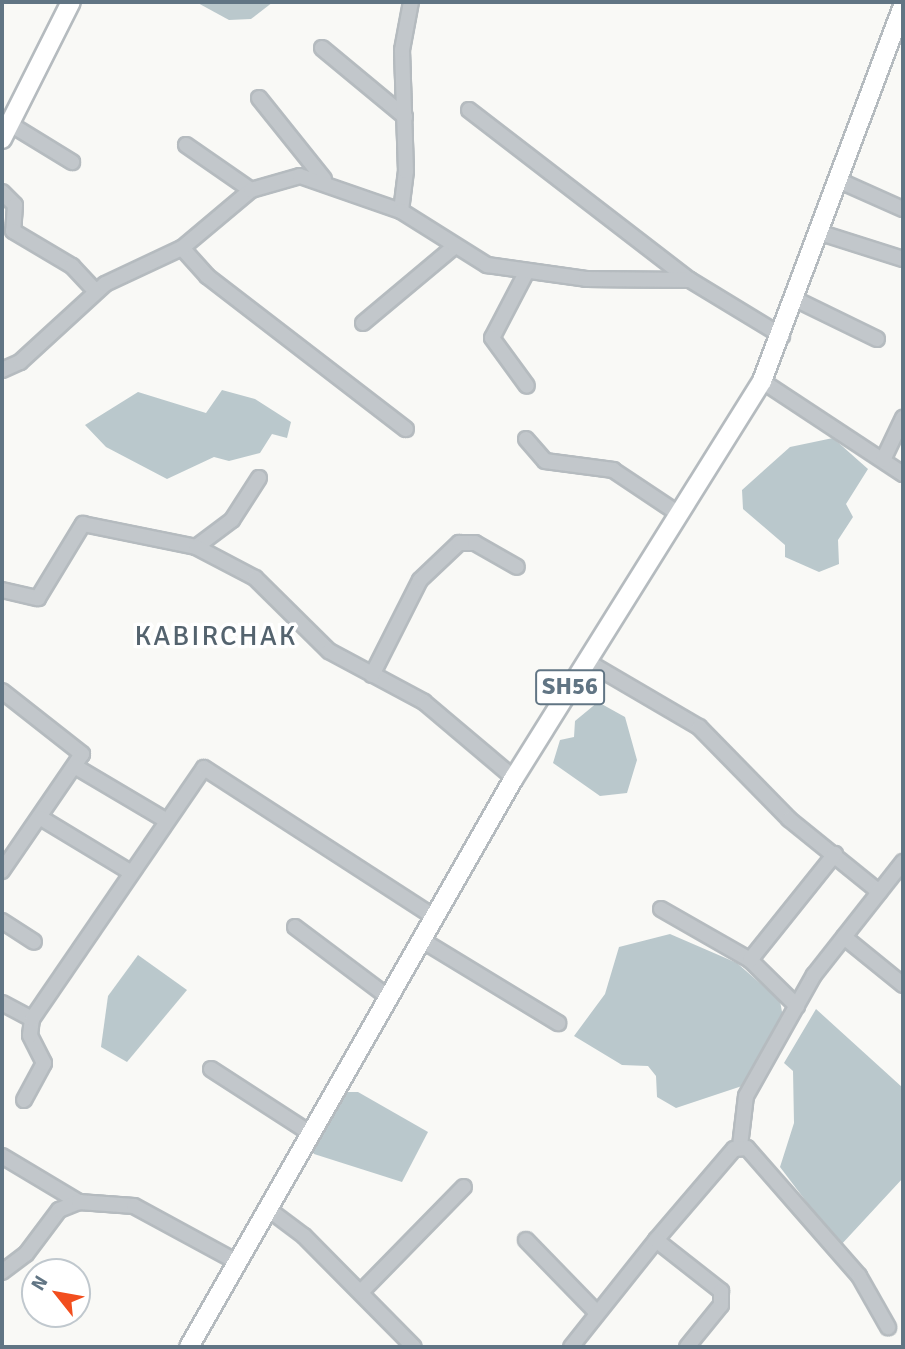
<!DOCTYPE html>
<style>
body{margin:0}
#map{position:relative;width:905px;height:1349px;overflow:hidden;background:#f9f9f6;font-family:Signika,sans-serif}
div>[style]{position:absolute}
.water>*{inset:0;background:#bac8cc}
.roads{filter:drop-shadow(2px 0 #b5bbbf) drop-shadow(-2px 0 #b5bbbf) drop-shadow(0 2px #b5bbbf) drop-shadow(0 -2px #b5bbbf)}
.minor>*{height:14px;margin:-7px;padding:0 7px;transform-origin:7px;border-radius:7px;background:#c2c7cb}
.major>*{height:18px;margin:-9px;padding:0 9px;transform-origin:9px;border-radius:9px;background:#fff}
span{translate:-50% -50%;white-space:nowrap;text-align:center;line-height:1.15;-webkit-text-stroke:7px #fff;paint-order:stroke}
.shield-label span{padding:2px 5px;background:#fff;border:2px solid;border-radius:5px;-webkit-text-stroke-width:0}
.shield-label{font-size:24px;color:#617584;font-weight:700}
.neighbourhood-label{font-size:28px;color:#54636e;letter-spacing:2px}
.frame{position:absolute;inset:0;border:4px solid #617584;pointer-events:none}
.north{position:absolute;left:21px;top:1258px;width:70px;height:70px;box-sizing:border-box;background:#fff;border:2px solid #c0c8ce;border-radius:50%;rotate:301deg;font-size:19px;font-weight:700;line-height:28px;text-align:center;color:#617584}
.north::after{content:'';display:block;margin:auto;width:24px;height:32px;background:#f24e1e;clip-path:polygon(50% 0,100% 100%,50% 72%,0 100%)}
</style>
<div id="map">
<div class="water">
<i style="clip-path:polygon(196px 2px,273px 2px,251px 19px,229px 20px)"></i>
<i style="clip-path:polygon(222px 390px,255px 399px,291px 422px,287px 438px,272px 434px,260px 453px,229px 461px,214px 457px,167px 479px,106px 447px,85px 425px,138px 392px,206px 413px)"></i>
<i style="clip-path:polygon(833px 438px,868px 469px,846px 504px,853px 517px,838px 540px,839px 564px,819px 572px,785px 557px,785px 545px,743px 509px,742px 490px,790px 447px)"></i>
<i style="clip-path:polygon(598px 702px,625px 717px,637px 760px,627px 793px,600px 796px,553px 763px,560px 740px,574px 737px,575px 721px)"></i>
<i style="clip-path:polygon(670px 934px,737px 963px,780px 1001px,783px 1017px,742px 1086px,676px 1108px,657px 1097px,656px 1076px,648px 1066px,622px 1065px,574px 1036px,605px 994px,619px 947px)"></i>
<i style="clip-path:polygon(138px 955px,187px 990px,127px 1062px,101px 1047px,108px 996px)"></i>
<i style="clip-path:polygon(816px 1009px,903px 1088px,903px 1178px,840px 1246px,780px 1167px,794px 1123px,793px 1071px,784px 1063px)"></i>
<i style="clip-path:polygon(346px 1092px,358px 1092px,428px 1132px,402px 1182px,314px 1154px,308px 1143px)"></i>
</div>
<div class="roads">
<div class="minor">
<i style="left:322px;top:48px;width:108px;rotate:39.7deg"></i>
<i style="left:259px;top:98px;width:104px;rotate:51.3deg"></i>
<i style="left:469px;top:110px;width:279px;rotate:37.6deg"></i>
<i style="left:10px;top:124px;width:73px;rotate:31.5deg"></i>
<i style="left:186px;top:145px;width:79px;rotate:34.7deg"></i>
<i style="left:840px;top:181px;width:69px;rotate:24deg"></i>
<i style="left:2px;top:192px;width:18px;rotate:45deg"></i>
<i style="left:15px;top:205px;width:26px;rotate:94deg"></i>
<i style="left:13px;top:231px;width:69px;rotate:30.7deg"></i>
<i style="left:72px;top:266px;width:35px;rotate:47deg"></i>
<i style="left:401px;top:211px;width:40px;rotate:-82.9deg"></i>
<i style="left:406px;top:171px;width:121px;rotate:-91.9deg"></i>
<i style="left:402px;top:50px;width:49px;rotate:-79.4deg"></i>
<i style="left:821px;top:233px;width:86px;rotate:17.6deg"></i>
<i style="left:182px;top:248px;width:38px;rotate:48deg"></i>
<i style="left:207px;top:276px;width:251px;rotate:37.6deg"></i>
<i style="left:526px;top:273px;width:73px;rotate:117.6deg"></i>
<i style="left:492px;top:338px;width:59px;rotate:53.9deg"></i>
<i style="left:797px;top:300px;width:89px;rotate:26deg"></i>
<i style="left:363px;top:323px;width:119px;rotate:-39.9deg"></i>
<i style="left:2px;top:370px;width:20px;rotate:-24deg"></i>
<i style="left:20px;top:362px;width:115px;rotate:-42.5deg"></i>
<i style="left:105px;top:284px;width:85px;rotate:-25.1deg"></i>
<i style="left:182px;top:248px;width:90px;rotate:-40deg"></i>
<i style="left:251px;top:190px;width:51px;rotate:-15.9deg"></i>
<i style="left:300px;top:176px;width:107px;rotate:19.1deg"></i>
<i style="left:401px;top:211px;width:102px;rotate:32.1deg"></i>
<i style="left:487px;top:265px;width:100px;rotate:8deg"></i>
<i style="left:586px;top:279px;width:104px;rotate:0.6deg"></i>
<i style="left:690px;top:280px;width:108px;rotate:31.3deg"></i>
<i style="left:762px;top:381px;width:169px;rotate:33.4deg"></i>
<i style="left:526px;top:439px;width:29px;rotate:49deg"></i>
<i style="left:545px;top:461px;width:69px;rotate:7.5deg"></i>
<i style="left:613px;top:470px;width:79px;rotate:33.7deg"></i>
<i style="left:883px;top:460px;width:47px;rotate:-64.5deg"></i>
<i style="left:196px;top:547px;width:45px;rotate:-36.9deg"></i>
<i style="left:232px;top:520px;width:50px;rotate:-57.3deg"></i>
<i style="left:2px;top:590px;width:37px;rotate:13deg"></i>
<i style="left:38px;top:598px;width:87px;rotate:-58.7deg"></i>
<i style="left:83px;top:524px;width:115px;rotate:11.5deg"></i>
<i style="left:196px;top:547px;width:67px;rotate:27.7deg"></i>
<i style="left:255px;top:578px;width:104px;rotate:44.6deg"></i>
<i style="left:329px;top:651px;width:108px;rotate:28.2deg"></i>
<i style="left:424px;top:702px;width:118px;rotate:40.2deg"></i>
<i style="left:588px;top:662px;width:129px;rotate:30.4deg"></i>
<i style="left:699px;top:727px;width:129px;rotate:45.6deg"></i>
<i style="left:789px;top:819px;width:116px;rotate:39deg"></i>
<i style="left:372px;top:675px;width:106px;rotate:-63.2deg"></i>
<i style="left:420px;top:580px;width:54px;rotate:-43.5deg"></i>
<i style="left:459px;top:543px;width:16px"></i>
<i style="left:475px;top:543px;width:48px;rotate:29.7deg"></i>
<i style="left:2px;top:691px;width:102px;rotate:38.2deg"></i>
<i style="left:82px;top:754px;width:142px;rotate:124.4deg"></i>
<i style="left:76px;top:767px;width:102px;rotate:30.6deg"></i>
<i style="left:41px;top:818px;width:104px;rotate:31.2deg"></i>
<i style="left:661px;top:909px;width:103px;rotate:29.8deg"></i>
<i style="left:750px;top:960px;width:66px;rotate:44.4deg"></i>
<i style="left:2px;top:921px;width:38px;rotate:33deg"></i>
<i style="left:295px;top:927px;width:115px;rotate:36.9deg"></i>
<i style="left:844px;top:937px;width:76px;rotate:39.1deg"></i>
<i style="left:420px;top:939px;width:162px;rotate:31.3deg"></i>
<i style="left:750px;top:960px;width:136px;rotate:-51.3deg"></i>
<i style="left:2px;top:1003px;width:34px;rotate:28deg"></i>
<i style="left:211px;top:1069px;width:118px;rotate:32.9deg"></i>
<i style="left:24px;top:1100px;width:42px;rotate:-61.6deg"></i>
<i style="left:44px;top:1063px;width:31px;rotate:-117deg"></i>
<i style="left:30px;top:1035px;width:16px;rotate:-83deg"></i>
<i style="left:32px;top:1019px;width:304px;rotate:-55.6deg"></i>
<i style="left:204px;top:768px;width:273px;rotate:32.9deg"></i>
<i style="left:740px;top:1146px;width:50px;rotate:-83.2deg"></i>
<i style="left:746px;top:1096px;width:139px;rotate:-60.7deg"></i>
<i style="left:814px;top:975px;width:144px;rotate:-51.8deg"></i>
<i style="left:2px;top:1156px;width:90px;rotate:30.9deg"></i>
<i style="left:268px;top:1209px;width:45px;rotate:36.9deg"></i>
<i style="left:304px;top:1236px;width:156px;rotate:45.3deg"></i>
<i style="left:526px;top:1240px;width:100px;rotate:45.8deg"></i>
<i style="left:656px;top:1240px;width:120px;rotate:-49.4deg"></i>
<i style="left:734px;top:1149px;width:13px;rotate:-4deg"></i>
<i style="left:747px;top:1148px;width:170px;rotate:48.8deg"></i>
<i style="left:859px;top:1276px;width:59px;rotate:60.4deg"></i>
<i style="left:2px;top:1272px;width:30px;rotate:-37deg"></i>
<i style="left:26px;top:1254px;width:55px;rotate:-53.1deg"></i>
<i style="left:59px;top:1210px;width:22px;rotate:-22deg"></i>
<i style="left:79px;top:1202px;width:55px;rotate:4.2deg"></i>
<i style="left:134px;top:1206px;width:117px;rotate:28.5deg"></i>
<i style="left:361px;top:1292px;width:147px;rotate:-45.6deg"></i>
<i style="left:571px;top:1347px;width:137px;rotate:-51.5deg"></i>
<i style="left:656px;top:1240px;width:83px;rotate:38.1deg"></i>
<i style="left:721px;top:1291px;width:14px;rotate:90deg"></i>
<i style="left:721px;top:1305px;width:54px;rotate:129deg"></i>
</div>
<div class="major">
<i style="left:2px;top:139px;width:153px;rotate:-63.3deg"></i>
<i style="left:189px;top:1347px;width:655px;rotate:-60.27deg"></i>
<i style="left:514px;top:778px;width:468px;rotate:-58deg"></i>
<i style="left:762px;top:381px;width:402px;rotate:-69.4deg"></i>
</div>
</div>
<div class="shield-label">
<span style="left:570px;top:687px">SH56</span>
</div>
<div class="neighbourhood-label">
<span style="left:216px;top:636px">KABIRCHAK</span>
</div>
<div class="frame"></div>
<div class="north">N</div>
</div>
